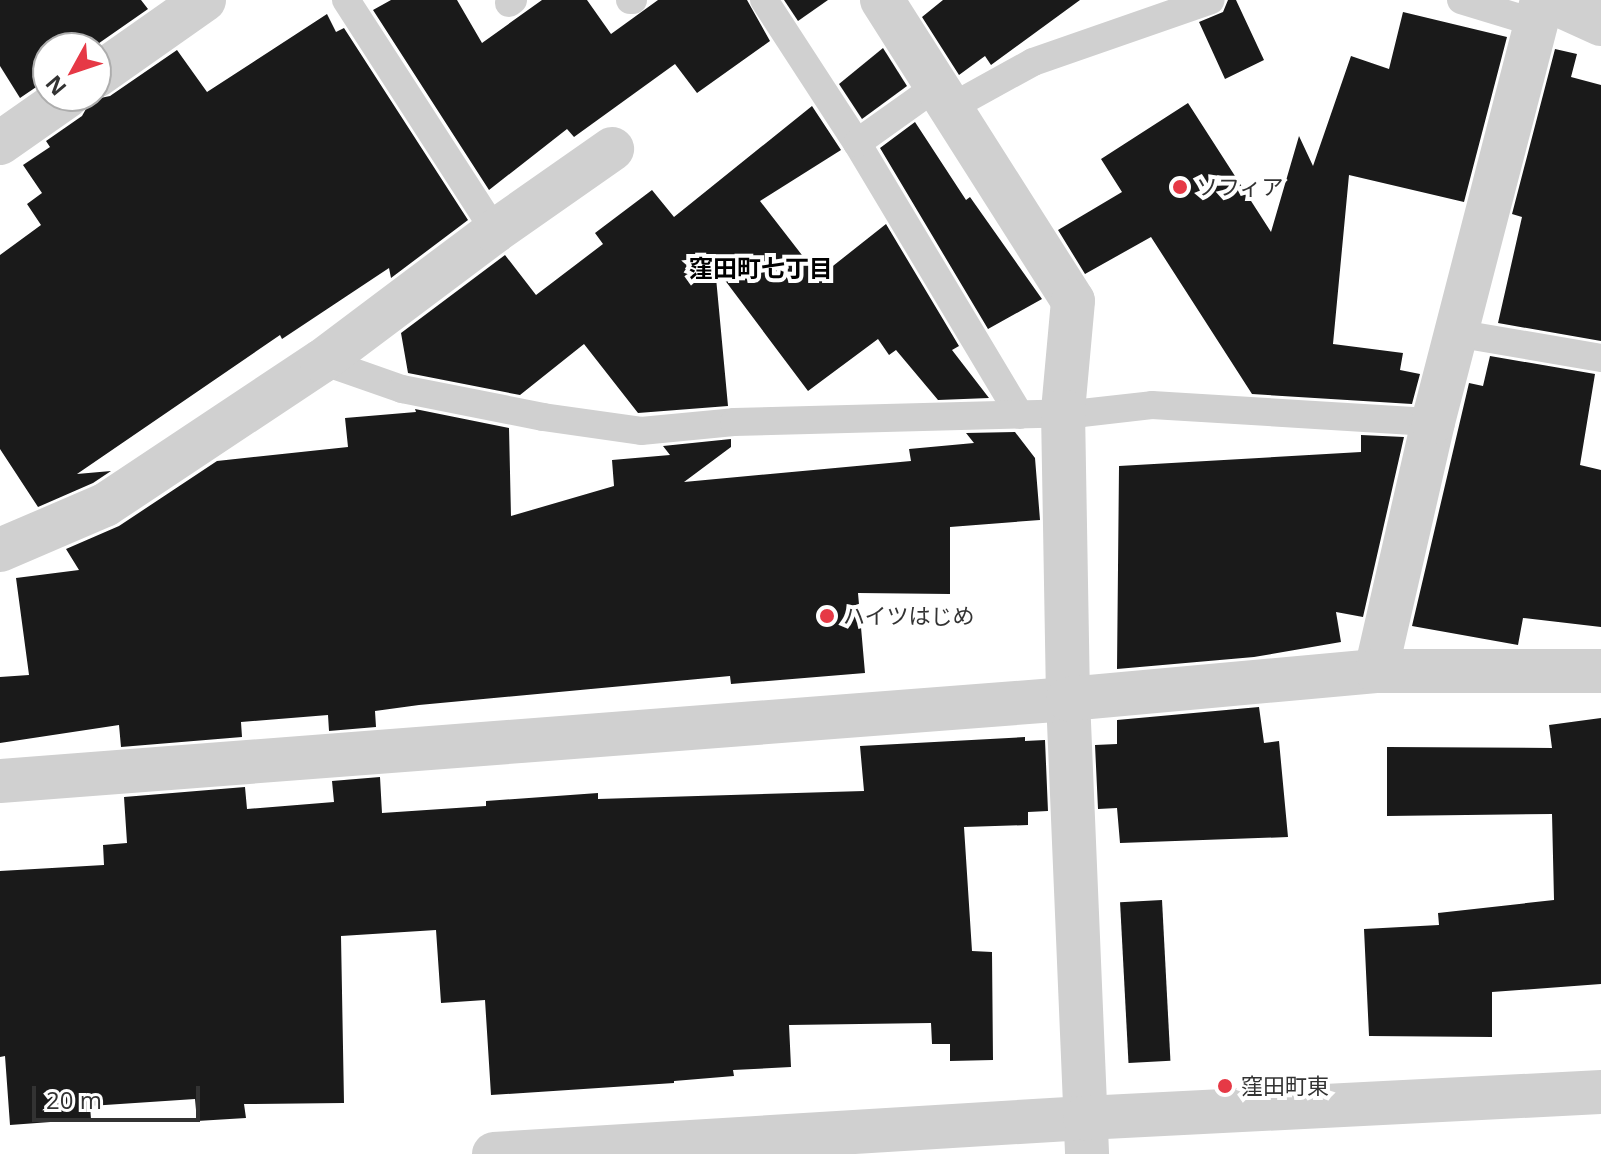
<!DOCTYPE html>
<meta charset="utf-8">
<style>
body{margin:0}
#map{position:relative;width:1601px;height:1154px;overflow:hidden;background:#fff;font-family:"Open Sans","Noto Sans JP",sans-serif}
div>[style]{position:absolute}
.building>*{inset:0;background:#1a1a1a;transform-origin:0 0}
.service>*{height:28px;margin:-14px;padding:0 14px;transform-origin:14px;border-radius:14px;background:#d0d0d0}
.minor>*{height:44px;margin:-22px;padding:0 22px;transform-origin:22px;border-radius:22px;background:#d0d0d0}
.tertiary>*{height:44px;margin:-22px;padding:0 22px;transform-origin:22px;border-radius:22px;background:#d0d0d0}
.dots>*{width:22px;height:22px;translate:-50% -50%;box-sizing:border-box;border:4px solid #fff;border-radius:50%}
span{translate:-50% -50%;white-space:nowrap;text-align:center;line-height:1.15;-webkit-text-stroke:8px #fff;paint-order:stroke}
.poi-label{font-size:22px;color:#333}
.left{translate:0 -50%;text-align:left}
.neighbourhood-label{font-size:24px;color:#000;font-weight:700}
.north{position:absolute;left:32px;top:32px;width:80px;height:80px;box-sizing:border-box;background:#fff;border:2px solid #adadad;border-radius:50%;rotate:230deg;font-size:22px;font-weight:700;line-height:32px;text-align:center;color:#333}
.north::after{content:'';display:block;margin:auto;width:28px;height:36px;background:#e63946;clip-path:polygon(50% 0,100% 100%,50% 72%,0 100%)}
.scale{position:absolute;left:32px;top:1086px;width:168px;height:36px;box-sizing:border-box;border:4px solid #333;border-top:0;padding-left:10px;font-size:24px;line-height:28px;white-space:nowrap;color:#333;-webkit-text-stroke:6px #fff;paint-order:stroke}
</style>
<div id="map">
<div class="building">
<i style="clip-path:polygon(0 0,141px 0,148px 9px,92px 48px,48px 48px,48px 79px,20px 98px,0 66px)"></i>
<i style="clip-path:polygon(391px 0,457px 0,482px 43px,542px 0,587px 0,611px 34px,658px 0,747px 0,770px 41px,697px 93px,675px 64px,574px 137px,567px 129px,489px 190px,373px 10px)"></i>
<i style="clip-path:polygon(784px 0,828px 0,798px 21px)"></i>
<i style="clip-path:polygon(943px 0,1080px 0,991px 65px,985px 56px,959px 75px,922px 17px)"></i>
<i style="clip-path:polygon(1228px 0,1236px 0,1264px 60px,1225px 79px,1199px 22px,1223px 12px)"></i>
<i style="clip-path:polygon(1403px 12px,1507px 37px,1464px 202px,1349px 175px,1333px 344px,1403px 353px,1400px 370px,1420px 374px,1412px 404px,1252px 394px,1151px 237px,1085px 274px,1058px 230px,1122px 192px,1101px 159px,1188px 103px,1271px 232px,1299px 136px,1313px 166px,1351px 56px,1389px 69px)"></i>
<i style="clip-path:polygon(327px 14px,336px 32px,344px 28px,468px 220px,391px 278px,389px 268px,282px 339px,280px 335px,77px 474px,111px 471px,93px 483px,38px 507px,0 449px,0 255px,41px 225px,27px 204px,42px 193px,23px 165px,50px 147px,46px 141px,82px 116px,91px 100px,110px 96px,177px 50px,207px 92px)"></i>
<i style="clip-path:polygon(883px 48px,907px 86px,862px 119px,839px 84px)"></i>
<i style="clip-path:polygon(1555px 49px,1577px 54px,1571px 77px,1601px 85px,1601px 341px,1498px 323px,1522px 217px,1512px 214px)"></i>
<i style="clip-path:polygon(812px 106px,841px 150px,760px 201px,819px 277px,886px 224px,959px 346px,952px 350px,989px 398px,938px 400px,896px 350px,889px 355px,878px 339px,808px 391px,715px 267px,728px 406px,638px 413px,584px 344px,520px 395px,408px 373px,401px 333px,505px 255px,536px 295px,603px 244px,595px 233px,652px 190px,674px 217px)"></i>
<i style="clip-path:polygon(915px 122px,966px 200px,970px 197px,1042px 299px,988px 329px,880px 148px)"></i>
<i style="clip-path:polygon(1490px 356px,1595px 374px,1580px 465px,1601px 470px,1601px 627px,1523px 618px,1518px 645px,1412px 626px,1469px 383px,1483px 386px)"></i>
<i style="clip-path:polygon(415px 409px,509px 428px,511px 516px,614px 486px,612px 460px,670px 455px,663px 446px,731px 439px,731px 447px,684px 482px,911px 461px,909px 449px,974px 443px,966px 433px,1015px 432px,1035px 458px,1040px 520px,950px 527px,950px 594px,858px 593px,865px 673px,731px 684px,730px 676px,419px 705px,375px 711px,376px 727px,329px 731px,328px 715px,241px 722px,242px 737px,121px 747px,119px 725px,0 743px,0 677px,29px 675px,16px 578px,79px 570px,66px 549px,119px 526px,217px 461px,348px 447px,345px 418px,416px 412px)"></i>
<i style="clip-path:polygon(1361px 435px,1404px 437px,1363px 617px,1336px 612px,1341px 642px,1254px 657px,1117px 669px,1119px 466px,1361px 452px)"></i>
<i style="clip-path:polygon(1259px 707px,1264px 743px,1279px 741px,1288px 837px,1120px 843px,1117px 808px,1098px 809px,1095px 745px,1117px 744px,1117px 720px)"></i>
<i style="clip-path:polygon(1601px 718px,1601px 984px,1492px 992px,1492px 1037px,1369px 1036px,1364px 929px,1439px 925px,1438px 913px,1554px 900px,1552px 814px,1387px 816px,1387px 747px,1552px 748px,1549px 725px)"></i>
<i style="clip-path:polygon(1025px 737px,1025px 741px,1045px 740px,1048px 811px,1028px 812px,1028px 825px,964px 827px,972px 951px,992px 952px,993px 1060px,950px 1061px,950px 1044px,932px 1044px,931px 1023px,789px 1025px,791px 1067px,733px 1070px,734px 1076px,674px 1081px,674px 1083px,491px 1095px,485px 1000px,441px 1003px,436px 930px,341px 936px,344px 1103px,244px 1104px,246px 1118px,197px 1121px,195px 1099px,90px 1106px,91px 1119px,10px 1125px,5px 1056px,0 1057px,0 871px,104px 865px,103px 845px,127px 843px,124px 797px,245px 787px,247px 809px,334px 802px,332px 781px,380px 777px,382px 813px,486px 806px,486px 801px,598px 793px,598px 799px,864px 791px,860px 746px)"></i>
<i style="left:1162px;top:900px;width:161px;height:42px;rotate:87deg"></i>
</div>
<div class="service">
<i style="left:346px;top:0;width:275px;rotate:57.2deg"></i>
<i style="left:630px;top:0;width:3px"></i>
<i style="left:764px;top:0;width:171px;rotate:57deg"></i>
<i style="left:857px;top:143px;width:317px;rotate:59.1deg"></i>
<i style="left:1461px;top:0;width:78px;rotate:17deg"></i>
<i style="left:509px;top:3px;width:5px;rotate:-37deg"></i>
<i style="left:948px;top:109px;width:97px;rotate:-28.9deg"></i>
<i style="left:1033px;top:62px;width:188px;rotate:-19.2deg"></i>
<i style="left:857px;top:143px;width:95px;rotate:-35.5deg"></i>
<i style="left:1455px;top:333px;width:148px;rotate:9.7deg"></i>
<i style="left:322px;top:361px;width:85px;rotate:19.3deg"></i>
<i style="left:402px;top:389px;width:144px;rotate:11.2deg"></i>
<i style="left:543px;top:417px;width:99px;rotate:8.1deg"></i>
<i style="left:641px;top:431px;width:93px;rotate:-5.5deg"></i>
<i style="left:734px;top:422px;width:348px;rotate:-1.5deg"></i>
<i style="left:1082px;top:413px;width:70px;rotate:-6.5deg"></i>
<i style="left:1152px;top:405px;width:282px;rotate:3.5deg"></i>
</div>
<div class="minor">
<i style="left:882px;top:0;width:356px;rotate:57.6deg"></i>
<i style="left:1073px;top:301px;width:110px;rotate:95.2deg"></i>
<i style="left:1063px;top:411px;width:288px;rotate:89deg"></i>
<i style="left:1068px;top:699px;width:455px;rotate:87.6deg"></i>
<i style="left:1548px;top:0;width:58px;rotate:24.4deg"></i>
<i style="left:96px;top:76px;width:132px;rotate:-35.1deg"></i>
<i style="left:0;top:143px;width:82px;rotate:-35deg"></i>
<i style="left:0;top:550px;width:114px;rotate:-23.2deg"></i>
<i style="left:105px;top:505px;width:260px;rotate:-33.6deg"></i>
<i style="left:322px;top:361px;width:216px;rotate:-36.9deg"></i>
<i style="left:495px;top:231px;width:143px;rotate:-35deg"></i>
<i style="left:1376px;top:671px;width:255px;rotate:-77.1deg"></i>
<i style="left:1433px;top:422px;width:436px;rotate:-75.5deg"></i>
<i style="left:0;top:781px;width:1071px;rotate:-4.39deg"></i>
<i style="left:1068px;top:699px;width:309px;rotate:-5.2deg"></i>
<i style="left:1376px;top:671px;width:225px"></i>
</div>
<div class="tertiary">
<i style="left:494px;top:1154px;width:592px;rotate:-3.49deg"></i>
<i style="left:1085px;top:1118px;width:517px;rotate:-2.88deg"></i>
</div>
<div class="dots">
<i style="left:1180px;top:187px;background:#e63946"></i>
<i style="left:827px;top:616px;background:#e63946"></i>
<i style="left:1225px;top:1086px;background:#e63946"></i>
</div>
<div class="poi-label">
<span class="left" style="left:1196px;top:187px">ソフィア</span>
<span class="left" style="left:843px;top:616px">ハイツはじめ</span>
<span class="left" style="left:1241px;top:1086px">窪田町東</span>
</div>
<div class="neighbourhood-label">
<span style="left:761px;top:268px">窪田町七丁目</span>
</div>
<div class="north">N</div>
<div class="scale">20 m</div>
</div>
